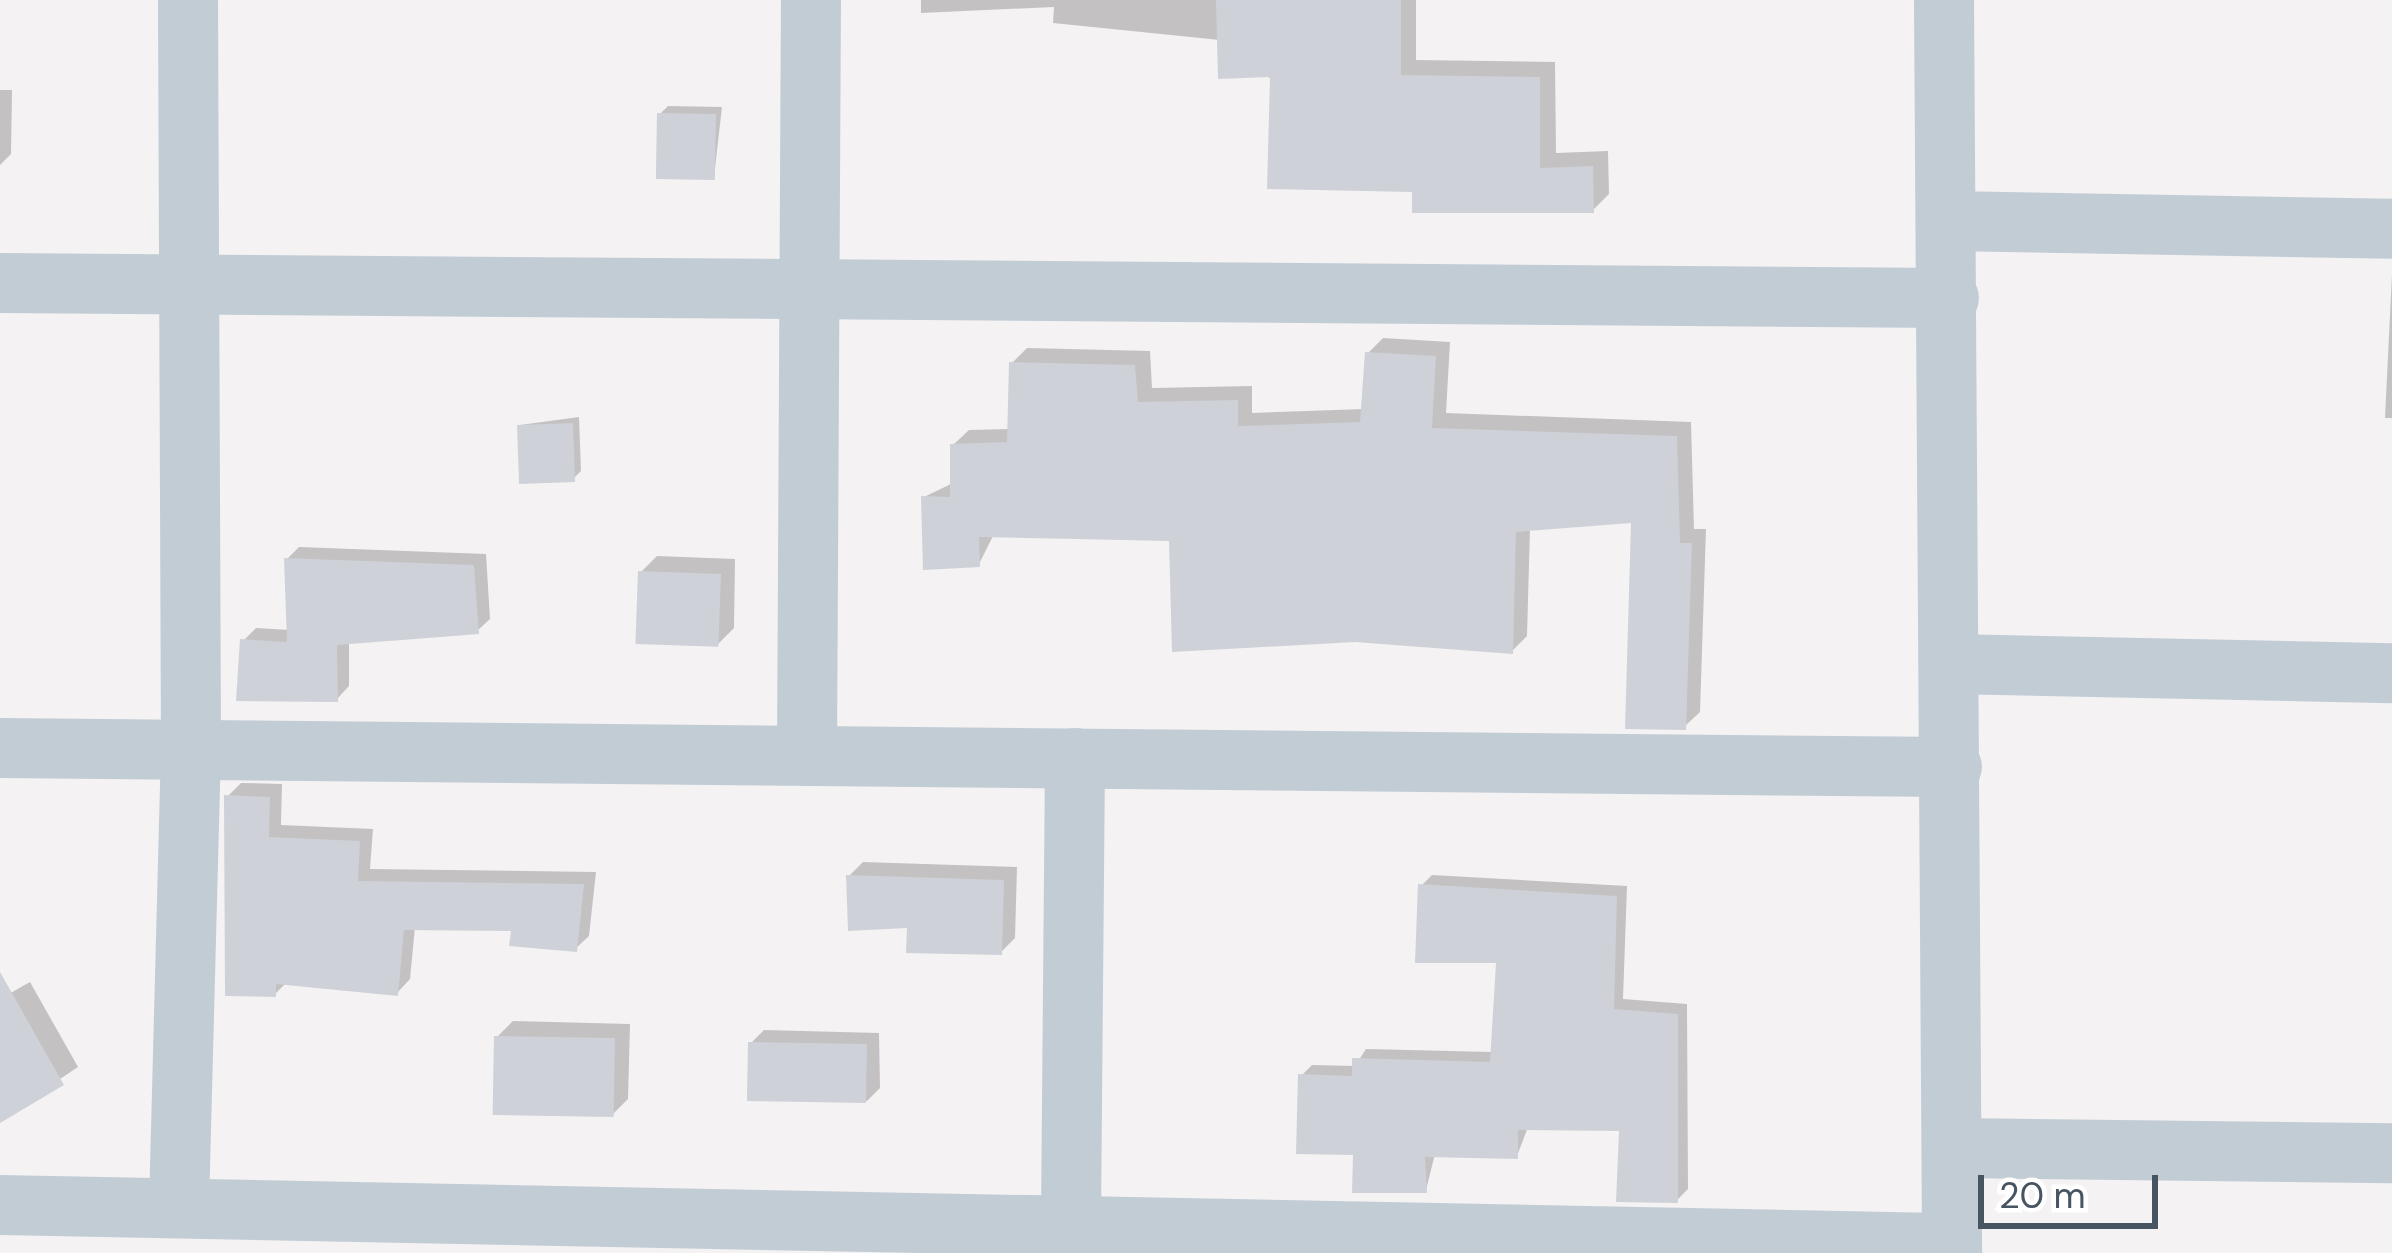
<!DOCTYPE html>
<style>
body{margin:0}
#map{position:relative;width:2392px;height:1253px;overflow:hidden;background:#f4f2f2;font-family:"DM Sans",sans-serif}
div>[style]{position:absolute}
.shadow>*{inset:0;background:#0003}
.building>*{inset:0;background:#ced1d8;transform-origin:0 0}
.minor>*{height:60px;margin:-30px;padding:0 30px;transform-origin:30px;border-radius:30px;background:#c2ccd5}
span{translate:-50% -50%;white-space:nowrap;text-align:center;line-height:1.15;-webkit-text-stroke:9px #fff;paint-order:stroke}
.scale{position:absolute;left:1978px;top:1175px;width:180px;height:54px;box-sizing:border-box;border:6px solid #475462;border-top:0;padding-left:15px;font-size:36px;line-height:42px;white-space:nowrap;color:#475462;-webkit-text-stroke:9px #fff;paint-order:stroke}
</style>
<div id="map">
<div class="shadow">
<i style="clip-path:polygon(921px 0,1416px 0,1416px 60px,1555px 62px,1556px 153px,1608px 151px,1609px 194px,1593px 210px,1415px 189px,1220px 40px,1053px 23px,1054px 7px,921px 13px)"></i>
<i style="clip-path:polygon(0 90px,12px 90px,11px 154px,0 165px)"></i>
<i style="clip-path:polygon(668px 106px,722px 107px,714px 177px,660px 114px)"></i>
<i style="clip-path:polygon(2392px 274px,2392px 418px,2385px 418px)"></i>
<i style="clip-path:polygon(1383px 338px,1450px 342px,1446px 413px,1691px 422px,1694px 529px,1706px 529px,1700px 712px,1684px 727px,1634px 520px,1530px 528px,1527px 636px,1512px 651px,1172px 538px,994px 534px,979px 564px,924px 497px,953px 483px,953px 445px,969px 430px,1010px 429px,1012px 363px,1027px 348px,1150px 351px,1152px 388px,1252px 386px,1252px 413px,1364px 409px,1368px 353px)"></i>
<i style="clip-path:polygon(579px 417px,581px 471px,573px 479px,520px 425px)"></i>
<i style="clip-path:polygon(299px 547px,486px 554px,490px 619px,477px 631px,349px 641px,349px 686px,337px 699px,243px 641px,256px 628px,290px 630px,287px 559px)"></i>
<i style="clip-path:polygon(657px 556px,735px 559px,734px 628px,718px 644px,641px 572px)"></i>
<i style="clip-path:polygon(241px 783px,282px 784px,281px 825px,373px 829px,370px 869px,596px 872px,589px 936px,575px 949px,514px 929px,415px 927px,410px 979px,397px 993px,287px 982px,275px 994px,227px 797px)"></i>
<i style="clip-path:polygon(863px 862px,1017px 867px,1015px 938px,1001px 952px,849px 876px)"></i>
<i style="clip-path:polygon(1432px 875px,1627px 886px,1623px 999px,1687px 1004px,1688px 1189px,1677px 1200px,1622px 1128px,1528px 1127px,1517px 1156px,1435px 1154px,1426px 1190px,1356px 1152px,1301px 1076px,1312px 1065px,1355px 1066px,1366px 1049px,1493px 1052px,1499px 960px,1421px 886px)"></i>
<i style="clip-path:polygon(30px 982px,78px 1067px,0 1119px,0 999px)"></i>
<i style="clip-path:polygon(513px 1021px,630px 1024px,628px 1099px,612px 1115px,497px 1037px)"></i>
<i style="clip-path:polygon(764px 1030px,879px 1033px,880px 1088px,867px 1101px,751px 1043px)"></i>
</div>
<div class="building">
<i style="clip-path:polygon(1216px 0,1401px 0,1401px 75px,1540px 77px,1540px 168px,1593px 166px,1594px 213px,1412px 213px,1412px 192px,1267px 189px,1270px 77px,1218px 79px)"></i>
<i style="left:657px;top:113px;width:59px;height:66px;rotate:1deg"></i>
<i style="clip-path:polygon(1365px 352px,1436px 356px,1432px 428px,1677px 436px,1680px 543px,1692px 543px,1686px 730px,1625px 729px,1631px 523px,1516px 532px,1513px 654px,1355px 642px,1172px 652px,1169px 541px,979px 537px,980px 567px,923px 570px,921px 496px,950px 497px,950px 444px,1007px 442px,1009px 362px,1135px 365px,1138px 402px,1238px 400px,1238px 426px,1360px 422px)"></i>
<i style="left:573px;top:423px;width:59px;height:56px;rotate:88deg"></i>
<i style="clip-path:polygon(284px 558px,474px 565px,479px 634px,337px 645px,338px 702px,236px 701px,240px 639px,287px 642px)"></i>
<i style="left:638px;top:571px;width:83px;height:73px;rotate:2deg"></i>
<i style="clip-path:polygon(224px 795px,270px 797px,269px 837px,360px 841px,358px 881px,584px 884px,577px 952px,509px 946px,511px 931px,404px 930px,398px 996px,276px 984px,276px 997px,225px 996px)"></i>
<i style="clip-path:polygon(846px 875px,1004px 880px,1002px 955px,906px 953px,907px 928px,848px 931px)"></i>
<i style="clip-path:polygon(1418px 884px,1617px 896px,1614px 1009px,1678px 1014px,1678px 1203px,1616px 1202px,1619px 1131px,1518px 1130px,1518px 1159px,1425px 1157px,1427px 1193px,1352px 1193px,1353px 1155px,1296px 1154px,1298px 1074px,1352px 1076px,1352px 1058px,1490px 1062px,1496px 963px,1415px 963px)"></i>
<i style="clip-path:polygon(0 972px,64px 1085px,0 1123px)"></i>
<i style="left:494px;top:1036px;width:121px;height:79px;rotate:1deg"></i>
<i style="left:748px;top:1042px;width:119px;height:59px;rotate:1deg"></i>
</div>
<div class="minor">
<i style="left:1944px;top:0;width:1253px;rotate:89.63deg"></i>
<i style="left:1949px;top:221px;width:443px;rotate:1deg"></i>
<i style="left:0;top:283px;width:1949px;rotate:0.44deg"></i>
<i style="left:1952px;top:664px;width:440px;rotate:1.2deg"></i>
<i style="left:0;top:748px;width:1952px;rotate:0.56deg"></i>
<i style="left:807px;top:756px;width:756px;rotate:-89.7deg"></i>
<i style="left:1957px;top:1148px;width:435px;rotate:0.7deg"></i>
<i style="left:0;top:1205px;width:1952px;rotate:1.12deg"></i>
<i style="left:179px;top:1206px;width:460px;rotate:-88.5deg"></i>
<i style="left:191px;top:746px;width:746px;rotate:-90.23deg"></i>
<i style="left:1071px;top:1218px;width:460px;rotate:-89.5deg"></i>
</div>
<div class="scale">20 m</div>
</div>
